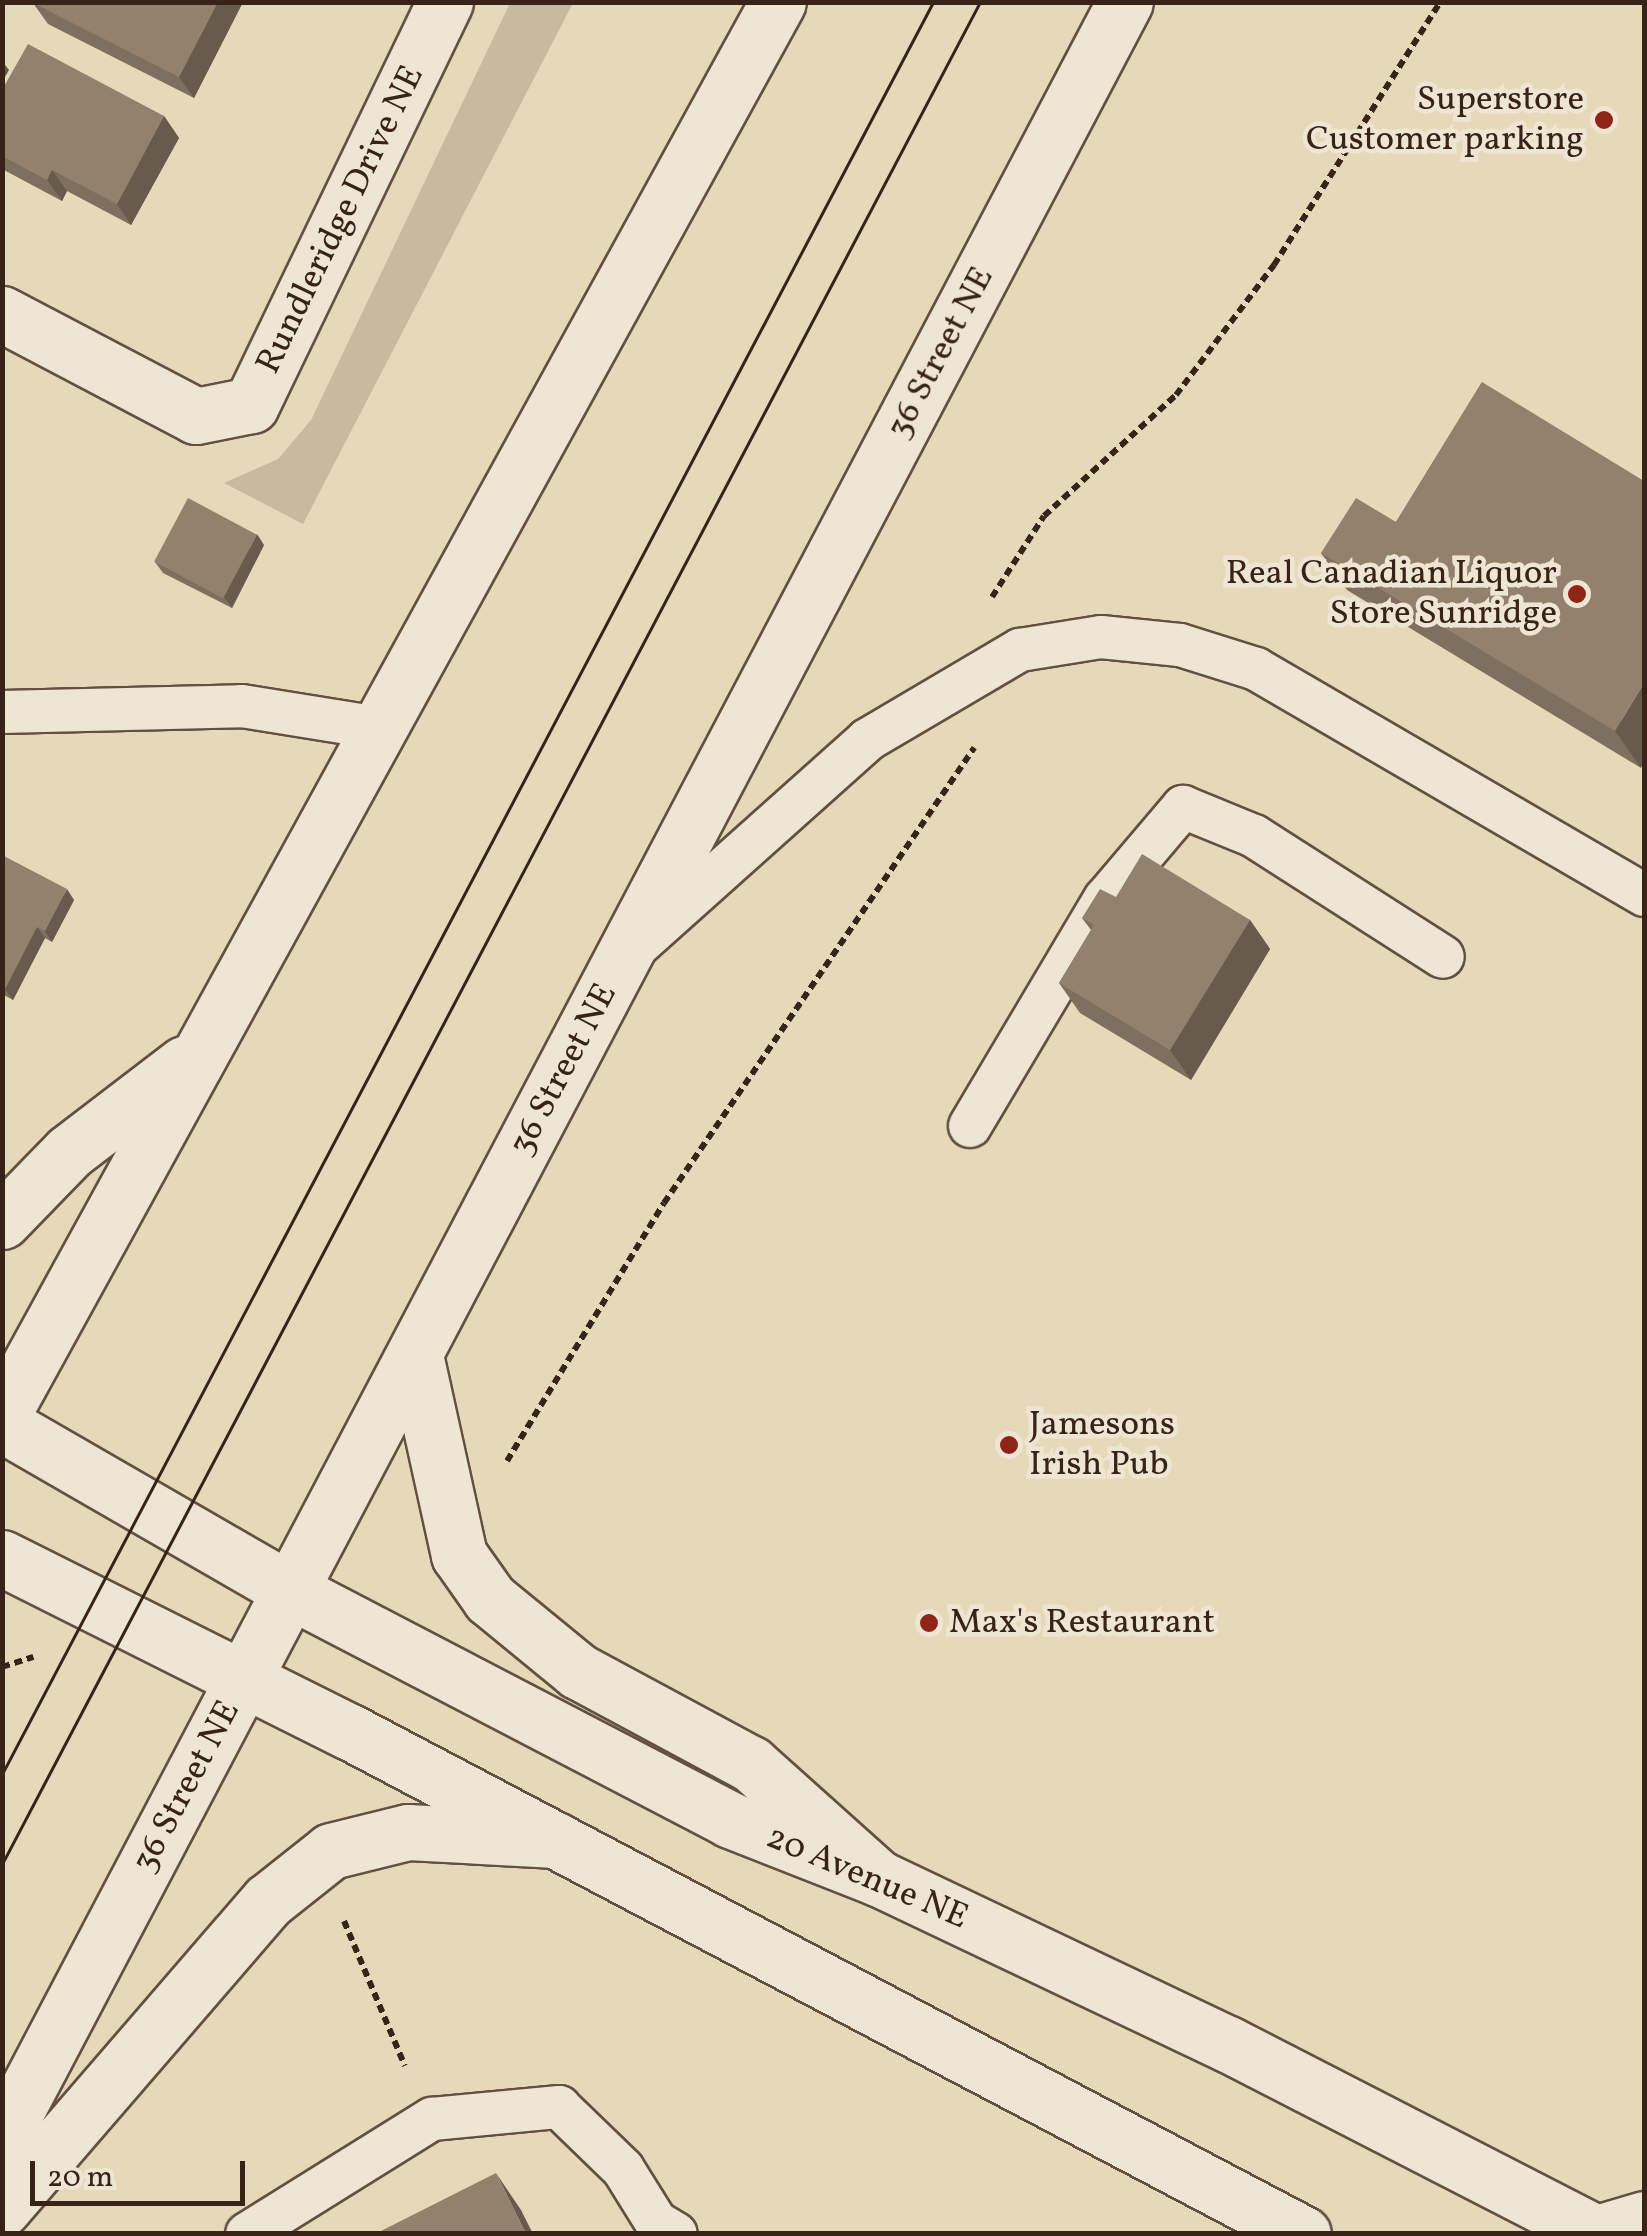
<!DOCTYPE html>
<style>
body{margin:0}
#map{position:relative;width:1647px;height:2236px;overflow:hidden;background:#e5d9ba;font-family:Vollkorn,serif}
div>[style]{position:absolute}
.green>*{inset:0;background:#c8ba9f}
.path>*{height:6px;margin-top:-3px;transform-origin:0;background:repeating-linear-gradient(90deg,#382319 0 8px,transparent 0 13px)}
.roads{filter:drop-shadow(2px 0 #635041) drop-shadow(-2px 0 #635041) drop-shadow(0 2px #635041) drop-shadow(0 -2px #635041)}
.service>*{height:42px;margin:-21px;padding:0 21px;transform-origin:21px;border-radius:21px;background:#eee6d2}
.minor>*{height:55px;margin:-27.5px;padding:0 27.5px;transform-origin:27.5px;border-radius:27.5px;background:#eee6d2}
.tertiary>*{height:55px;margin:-27.5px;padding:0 27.5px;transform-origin:27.5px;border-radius:27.5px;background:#eee6d2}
.secondary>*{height:55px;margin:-27.5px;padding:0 27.5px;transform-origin:27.5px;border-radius:27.5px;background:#eee6d2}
.tram>*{height:2.5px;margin:-1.25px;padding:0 1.25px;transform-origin:1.25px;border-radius:1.25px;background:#382319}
.wall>*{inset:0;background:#7e705e}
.shaded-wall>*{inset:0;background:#665b4c}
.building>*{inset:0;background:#92826d;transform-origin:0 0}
.dots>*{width:28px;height:28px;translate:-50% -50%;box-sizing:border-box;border:5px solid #eee6d2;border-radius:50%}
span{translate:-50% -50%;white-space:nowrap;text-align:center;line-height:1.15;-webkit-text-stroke:9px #eee6d2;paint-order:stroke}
.poi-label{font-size:35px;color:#382319}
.right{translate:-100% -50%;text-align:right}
.left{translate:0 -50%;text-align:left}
.street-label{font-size:35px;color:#382319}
.frame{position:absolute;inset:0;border:5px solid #382319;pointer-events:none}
.scale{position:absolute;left:30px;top:2161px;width:215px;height:45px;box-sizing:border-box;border:5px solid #382319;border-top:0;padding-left:12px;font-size:30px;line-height:35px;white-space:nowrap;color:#382319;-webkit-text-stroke:8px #eee6d2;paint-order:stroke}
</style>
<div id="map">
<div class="green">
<i style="clip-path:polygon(510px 3px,573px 3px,303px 524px,224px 483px,278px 459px,311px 420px)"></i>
</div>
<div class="path">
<i style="left:992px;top:597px;width:96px;rotate:-57.3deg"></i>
<i style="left:1044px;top:516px;width:179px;rotate:-42.5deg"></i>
<i style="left:1176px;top:395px;width:163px;rotate:-53deg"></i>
<i style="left:1274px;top:265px;width:311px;rotate:-57.7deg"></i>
<i style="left:507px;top:1461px;width:302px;rotate:-58.7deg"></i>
<i style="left:664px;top:1203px;width:551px;rotate:-55.73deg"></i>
<i style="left:2px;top:1667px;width:33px;rotate:-18deg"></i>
<i style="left:344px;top:1921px;width:157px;rotate:67.2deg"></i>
</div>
<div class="roads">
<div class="service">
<i style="left:2px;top:712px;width:240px;rotate:-1.4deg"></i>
<i style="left:242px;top:706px;width:140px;rotate:9.1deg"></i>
<i style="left:637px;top:946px;width:309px;rotate:-41.8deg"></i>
<i style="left:867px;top:740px;width:178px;rotate:-30.5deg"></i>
<i style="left:1020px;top:650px;width:82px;rotate:-9.1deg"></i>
<i style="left:1101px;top:637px;width:79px;rotate:5.8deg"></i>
<i style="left:1180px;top:645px;width:80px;rotate:17.5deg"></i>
<i style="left:1256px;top:669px;width:449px;rotate:30.2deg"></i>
<i style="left:970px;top:1126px;width:264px;rotate:-59.3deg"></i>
<i style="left:1105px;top:899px;width:121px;rotate:-49.7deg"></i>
<i style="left:1183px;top:807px;width:77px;rotate:22.2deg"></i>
<i style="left:1254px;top:836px;width:224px;rotate:32.6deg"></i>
<i style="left:1590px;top:2229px;width:56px;rotate:-16.5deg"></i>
<i style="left:247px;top:2234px;width:218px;rotate:-31.9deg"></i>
<i style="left:432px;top:2119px;width:128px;rotate:-5.4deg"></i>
<i style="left:559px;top:2107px;width:89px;rotate:44.1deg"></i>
<i style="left:623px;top:2169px;width:62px;rotate:58.1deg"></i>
<i style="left:656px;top:2222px;width:23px;rotate:31deg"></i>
</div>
<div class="minor">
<i style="left:2px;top:314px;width:219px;rotate:27.7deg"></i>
<i style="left:196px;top:416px;width:56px;rotate:-11.3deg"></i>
<i style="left:251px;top:405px;width:447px;rotate:-64.3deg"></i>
</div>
<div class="tertiary">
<i style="left:2px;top:1424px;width:334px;rotate:30deg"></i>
<i style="left:291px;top:1591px;width:495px;rotate:27.5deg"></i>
<i style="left:730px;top:1820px;width:159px;rotate:21.4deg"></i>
<i style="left:878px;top:1878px;width:387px;rotate:25.4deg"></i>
<i style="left:1228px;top:2044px;width:416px;rotate:27.2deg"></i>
<i style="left:2px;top:1558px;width:389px;rotate:26.6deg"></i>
<i style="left:350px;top:1732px;width:1077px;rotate:27.78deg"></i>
</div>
<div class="secondary">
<i style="left:2px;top:1221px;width:96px;rotate:-45.8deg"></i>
<i style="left:69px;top:1152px;width:145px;rotate:-37.4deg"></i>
<i style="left:415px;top:1355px;width:205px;rotate:77.6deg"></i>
<i style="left:459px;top:1555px;width:54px;rotate:54.8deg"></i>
<i style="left:490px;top:1599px;width:114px;rotate:39.3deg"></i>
<i style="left:578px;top:1671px;width:196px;rotate:28.3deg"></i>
<i style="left:751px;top:1764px;width:171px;rotate:41.9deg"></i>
<i style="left:2px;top:1415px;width:1612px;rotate:-61.23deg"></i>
<i style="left:2px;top:2138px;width:2413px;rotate:-62.27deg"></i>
<i style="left:2px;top:2209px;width:407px;rotate:-49.2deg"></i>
<i style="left:268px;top:1901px;width:80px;rotate:-38.4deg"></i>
<i style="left:331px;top:1851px;width:79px;rotate:-13.9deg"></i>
<i style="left:408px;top:1832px;width:148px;rotate:3.1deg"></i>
</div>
</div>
<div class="tram">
<i style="left:2px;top:1774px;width:2002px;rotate:-62.28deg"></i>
<i style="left:2px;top:1864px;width:2103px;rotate:-62.29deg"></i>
</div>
<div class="wall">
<i style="clip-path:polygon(243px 2px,194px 98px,48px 24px,33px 3px)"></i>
<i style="clip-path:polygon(2px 90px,164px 116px,179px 138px,131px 225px,67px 191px,62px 201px,2px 169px)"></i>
<i style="clip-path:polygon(1482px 382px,1641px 768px,1347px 590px,1321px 553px,1396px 522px)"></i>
<i style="clip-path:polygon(264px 545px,232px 608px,163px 573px,155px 562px)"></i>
<i style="clip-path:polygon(2px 855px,74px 900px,52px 942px,45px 938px,13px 1000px,4px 995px,2px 999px)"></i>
<i style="clip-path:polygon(1116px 897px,1250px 920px,1270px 949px,1191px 1080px,1080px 1013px,1059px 983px,1091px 930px,1082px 918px)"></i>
</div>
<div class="shaded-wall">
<i style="clip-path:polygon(218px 2px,243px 2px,194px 98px,179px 77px)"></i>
<i style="clip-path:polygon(2px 61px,9px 70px,2px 82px)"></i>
<i style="clip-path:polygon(164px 116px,179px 138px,131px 225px,117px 204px)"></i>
<i style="clip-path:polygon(52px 170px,67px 191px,62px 201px,47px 180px)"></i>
<i style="clip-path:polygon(257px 534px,264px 545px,232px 608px,224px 597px)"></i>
<i style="clip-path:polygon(1644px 683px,1644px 761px,1641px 768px,1615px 731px)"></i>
<i style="clip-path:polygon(67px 889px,74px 900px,52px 942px,45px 931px)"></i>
<i style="clip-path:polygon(1250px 920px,1270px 949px,1191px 1080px,1170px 1050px)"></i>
<i style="clip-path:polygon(37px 927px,45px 938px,13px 1000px,5px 989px)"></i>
<i style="clip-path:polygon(496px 2173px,521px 2210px,533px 2234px,526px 2234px)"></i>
</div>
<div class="building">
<i style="clip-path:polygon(218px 2px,179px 77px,33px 3px,33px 2px)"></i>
<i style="clip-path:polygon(28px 44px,164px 116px,117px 204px,52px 170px,47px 180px,2px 156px,2px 90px)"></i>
<i style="clip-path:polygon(1482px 382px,1644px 481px,1644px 683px,1615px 731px,1321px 553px,1356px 498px,1396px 522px)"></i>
<i style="left:188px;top:498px;width:78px;height:72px;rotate:28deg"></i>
<i style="clip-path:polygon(1142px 854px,1250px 920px,1170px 1050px,1059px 983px,1094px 925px,1082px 918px,1100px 889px,1116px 897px)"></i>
<i style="clip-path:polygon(2px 855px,67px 889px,45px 931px,37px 927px,5px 989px,2px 987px)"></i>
<i style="clip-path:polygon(496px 2173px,526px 2234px,375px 2234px)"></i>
</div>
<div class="dots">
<i style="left:1604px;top:120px;background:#8f2418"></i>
<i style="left:1577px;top:594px;background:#8f2418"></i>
<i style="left:1009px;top:1445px;background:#8f2418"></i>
<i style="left:929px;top:1623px;background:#8f2418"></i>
</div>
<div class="poi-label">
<span class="right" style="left:1584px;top:120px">Superstore<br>Customer parking</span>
<span class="right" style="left:1557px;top:594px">Real Canadian Liquor<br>Store Sunridge</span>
<span class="left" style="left:1029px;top:1445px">Jamesons<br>Irish Pub</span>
<span class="left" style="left:949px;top:1623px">Max's Restaurant</span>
</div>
<div class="street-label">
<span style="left:341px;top:220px;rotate:-64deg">Rundleridge Drive NE</span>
<span style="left:941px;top:353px;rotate:-62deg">36 Street NE</span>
<span style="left:564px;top:1070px;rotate:-62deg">36 Street NE</span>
<span style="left:187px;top:1787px;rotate:-62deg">36 Street NE</span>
<span style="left:867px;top:1878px;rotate:23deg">20 Avenue NE</span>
</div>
<div class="frame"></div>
<div class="scale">20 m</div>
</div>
